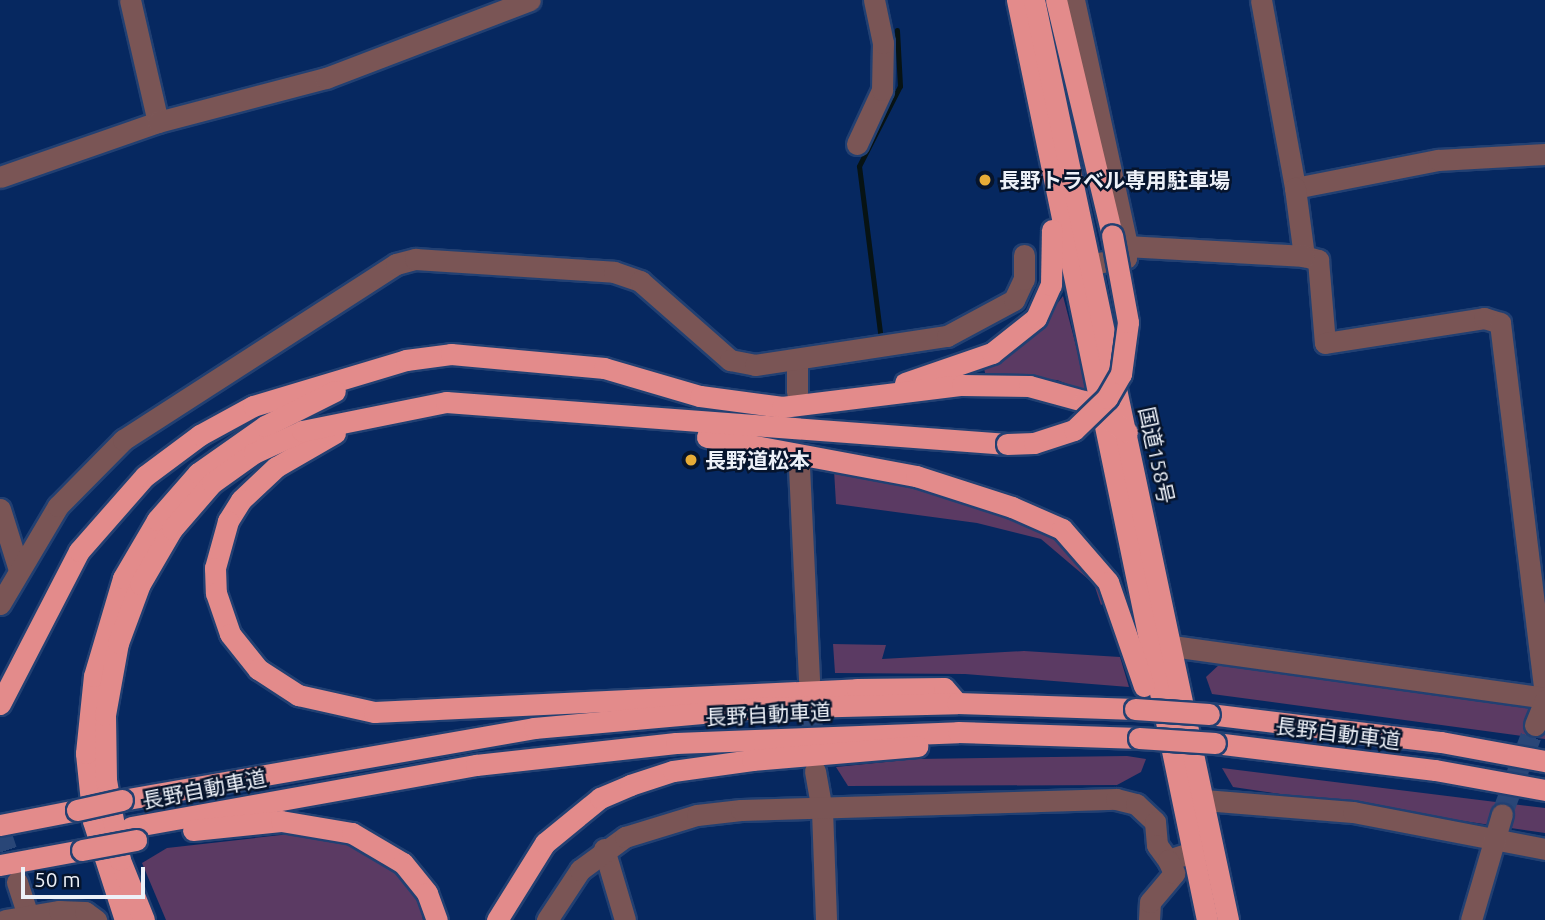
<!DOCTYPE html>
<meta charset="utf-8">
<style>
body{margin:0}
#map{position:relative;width:1545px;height:920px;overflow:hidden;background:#062860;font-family:Ubuntu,"Noto Sans JP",sans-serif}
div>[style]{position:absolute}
.green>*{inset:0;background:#5b3a63}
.stream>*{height:5px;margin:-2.5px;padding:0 2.5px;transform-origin:2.5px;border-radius:2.5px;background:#071314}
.minor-tunnel>*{height:21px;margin-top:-10.5px;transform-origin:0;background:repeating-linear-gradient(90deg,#294677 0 21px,transparent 0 31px)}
.roads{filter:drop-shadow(2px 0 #224072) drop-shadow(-2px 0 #224072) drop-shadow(0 2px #224072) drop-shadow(0 -2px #224072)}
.minor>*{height:21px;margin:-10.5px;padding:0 10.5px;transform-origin:10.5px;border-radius:10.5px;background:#7a5555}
.highway>*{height:21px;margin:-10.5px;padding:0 10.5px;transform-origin:10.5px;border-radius:10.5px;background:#e38b8b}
.bridges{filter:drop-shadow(2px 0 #224072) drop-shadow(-2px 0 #224072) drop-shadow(0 2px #224072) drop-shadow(0 -2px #224072)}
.highway-bridge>*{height:21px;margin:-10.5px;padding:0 10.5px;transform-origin:10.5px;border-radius:10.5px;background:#e38b8b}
.dots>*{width:19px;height:19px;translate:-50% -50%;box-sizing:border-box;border:4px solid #06142c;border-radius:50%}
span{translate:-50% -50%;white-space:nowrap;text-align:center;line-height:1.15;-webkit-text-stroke:5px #06142c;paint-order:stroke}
.poi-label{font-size:21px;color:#edf1f8;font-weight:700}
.left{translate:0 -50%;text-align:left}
.street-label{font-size:21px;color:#edf1f8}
.scale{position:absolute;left:21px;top:867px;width:124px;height:32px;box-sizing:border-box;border:4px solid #edf1f8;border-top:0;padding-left:9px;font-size:21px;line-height:24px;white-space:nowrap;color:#edf1f8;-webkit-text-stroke:5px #06142c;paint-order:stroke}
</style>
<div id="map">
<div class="green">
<i style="clip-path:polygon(1063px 296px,1088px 392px,1057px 380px,986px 377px,983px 364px,1028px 341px)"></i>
<i style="clip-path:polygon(834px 470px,878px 476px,991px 507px,1057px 538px,1091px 570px,1106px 602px,1101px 605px,1094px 584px,1041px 539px,977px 523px,836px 504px)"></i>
<i style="clip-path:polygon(833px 644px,886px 645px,882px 659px,1024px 651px,1120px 657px,1129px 687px,965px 674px,835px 673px)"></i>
<i style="clip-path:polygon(1221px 663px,1545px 707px,1545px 739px,1212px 694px,1206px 677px)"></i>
<i style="clip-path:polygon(1127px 756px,1146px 759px,1141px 772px,1117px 785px,848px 786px,836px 767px,916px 759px)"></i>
<i style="clip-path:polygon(1222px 768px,1545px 808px,1545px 833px,1233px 787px)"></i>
<i style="clip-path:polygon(299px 833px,372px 850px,402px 872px,419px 899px,423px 920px,166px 920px,142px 863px,167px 848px)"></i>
</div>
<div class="stream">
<i style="left:881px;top:340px;width:175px;rotate:-97.2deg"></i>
<i style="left:859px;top:166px;width:90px;rotate:-62.9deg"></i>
<i style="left:900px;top:86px;width:56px;rotate:-93.1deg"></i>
</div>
<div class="minor-tunnel">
<i style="left:810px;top:689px;width:66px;rotate:86.5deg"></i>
<i style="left:1502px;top:814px;width:95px;rotate:-69.7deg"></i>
<i style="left:0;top:830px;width:51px;rotate:71.6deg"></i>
</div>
<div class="roads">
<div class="minor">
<i style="left:130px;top:0;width:125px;rotate:77.1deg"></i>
<i style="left:1074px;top:0;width:252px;rotate:77.8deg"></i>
<i style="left:1127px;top:246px;width:12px;rotate:95deg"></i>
<i style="left:1126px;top:258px;width:36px;rotate:170deg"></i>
<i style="left:1261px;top:0;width:191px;rotate:79.7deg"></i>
<i style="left:1295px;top:188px;width:146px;rotate:-11.1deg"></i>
<i style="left:1438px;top:160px;width:107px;rotate:-3.2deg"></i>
<i style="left:857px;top:144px;width:60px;rotate:-65.2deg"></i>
<i style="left:882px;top:90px;width:47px;rotate:-88.8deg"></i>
<i style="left:883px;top:43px;width:44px;rotate:-101.8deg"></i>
<i style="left:0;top:177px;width:167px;rotate:-19.2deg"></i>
<i style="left:158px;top:122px;width:174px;rotate:-14.7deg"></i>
<i style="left:326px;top:78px;width:218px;rotate:-20.9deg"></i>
<i style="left:1295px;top:188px;width:69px;rotate:82.5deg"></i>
<i style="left:1304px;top:256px;width:15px;rotate:16deg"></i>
<i style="left:1318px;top:260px;width:83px;rotate:85.2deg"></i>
<i style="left:1325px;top:343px;width:161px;rotate:-8.9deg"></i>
<i style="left:1484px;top:318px;width:17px;rotate:17deg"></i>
<i style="left:1500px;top:323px;width:374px;rotate:83.1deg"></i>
<i style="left:1127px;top:246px;width:177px;rotate:3.2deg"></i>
<i style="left:797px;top:361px;width:31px;rotate:90deg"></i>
<i style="left:799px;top:467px;width:213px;rotate:87.3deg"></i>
<i style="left:0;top:509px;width:64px;rotate:72.7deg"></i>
<i style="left:0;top:604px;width:114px;rotate:-59.4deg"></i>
<i style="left:58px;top:506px;width:93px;rotate:-45.4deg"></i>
<i style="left:123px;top:440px;width:325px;rotate:-32.8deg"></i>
<i style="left:396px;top:264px;width:20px;rotate:-15deg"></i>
<i style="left:415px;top:259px;width:199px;rotate:3.7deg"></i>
<i style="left:614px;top:272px;width:28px;rotate:19deg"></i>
<i style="left:640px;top:281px;width:120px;rotate:41.3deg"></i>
<i style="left:730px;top:360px;width:25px;rotate:11deg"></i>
<i style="left:755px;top:365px;width:194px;rotate:-8.6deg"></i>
<i style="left:947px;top:336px;width:76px;rotate:-28.2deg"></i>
<i style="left:1014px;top:300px;width:23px;rotate:-65deg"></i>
<i style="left:1024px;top:279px;width:24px;rotate:-90deg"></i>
<i style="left:1172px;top:646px;width:377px;rotate:7.9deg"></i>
<i style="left:1535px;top:725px;width:27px;rotate:-68deg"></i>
<i style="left:815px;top:771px;width:40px;rotate:80deg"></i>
<i style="left:822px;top:810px;width:110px;rotate:87.9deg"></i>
<i style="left:1204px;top:800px;width:149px;rotate:4.6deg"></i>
<i style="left:1353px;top:812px;width:196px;rotate:10.9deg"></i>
<i style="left:604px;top:849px;width:74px;rotate:73.5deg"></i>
<i style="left:17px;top:882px;width:36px;rotate:72deg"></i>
<i style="left:5px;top:920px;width:55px;rotate:-9.5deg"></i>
<i style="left:59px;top:911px;width:26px;rotate:2deg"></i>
<i style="left:85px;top:912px;width:14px;rotate:36deg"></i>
<i style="left:547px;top:920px;width:60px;rotate:-56.6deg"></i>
<i style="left:580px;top:870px;width:56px;rotate:-36.3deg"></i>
<i style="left:625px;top:837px;width:75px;rotate:-17deg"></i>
<i style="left:697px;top:815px;width:44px;rotate:-6.5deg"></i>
<i style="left:741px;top:810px;width:375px;rotate:-1.7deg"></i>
<i style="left:1116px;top:799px;width:21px;rotate:14deg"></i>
<i style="left:1136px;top:804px;width:26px;rotate:43deg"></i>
<i style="left:1155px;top:822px;width:23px;rotate:85deg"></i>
<i style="left:1157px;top:845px;width:19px;rotate:54deg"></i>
<i style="left:1168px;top:860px;width:26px;rotate:-18deg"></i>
<i style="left:1149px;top:920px;width:18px;rotate:-87deg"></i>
<i style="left:1150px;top:902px;width:38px;rotate:-50deg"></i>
<i style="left:1174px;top:873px;width:14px;rotate:-115deg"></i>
<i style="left:1471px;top:920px;width:110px;rotate:-73.7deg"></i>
</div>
<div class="highway">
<i style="left:1017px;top:0;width:939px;rotate:78.33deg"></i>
<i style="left:1034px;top:0;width:940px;rotate:78.09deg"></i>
<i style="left:1056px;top:0;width:242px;rotate:76.6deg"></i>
<i style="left:905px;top:383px;width:92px;rotate:-19deg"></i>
<i style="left:992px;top:353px;width:56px;rotate:-38.5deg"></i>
<i style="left:1036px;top:318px;width:36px;rotate:-66deg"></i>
<i style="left:1051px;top:285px;width:55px;rotate:-89deg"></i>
<i style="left:335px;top:433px;width:68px;rotate:150deg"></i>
<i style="left:276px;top:467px;width:48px;rotate:136.7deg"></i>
<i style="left:241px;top:500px;width:25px;rotate:122deg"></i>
<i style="left:228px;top:521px;width:49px;rotate:105.5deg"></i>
<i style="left:215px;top:568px;width:25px;rotate:88deg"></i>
<i style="left:216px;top:593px;width:43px;rotate:71.1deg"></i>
<i style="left:230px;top:634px;width:45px;rotate:51.3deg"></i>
<i style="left:258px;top:669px;width:48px;rotate:33deg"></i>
<i style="left:298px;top:695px;width:78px;rotate:12.6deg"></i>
<i style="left:374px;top:712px;width:484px;rotate:-2.7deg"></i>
<i style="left:857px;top:689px;width:87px;rotate:-0.7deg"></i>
<i style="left:944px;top:688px;width:20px;rotate:49deg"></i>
<i style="left:707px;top:437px;width:213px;rotate:10.6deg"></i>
<i style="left:916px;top:476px;width:101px;rotate:17.9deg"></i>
<i style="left:1012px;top:507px;width:55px;rotate:23.7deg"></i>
<i style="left:1062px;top:529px;width:70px;rotate:49deg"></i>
<i style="left:1108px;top:582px;width:110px;rotate:70.9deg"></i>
<i style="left:0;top:704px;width:172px;rotate:-62.7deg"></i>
<i style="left:79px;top:551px;width:100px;rotate:-48.7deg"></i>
<i style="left:145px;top:476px;width:69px;rotate:-36.7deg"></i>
<i style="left:200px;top:435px;width:60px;rotate:-28.7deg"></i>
<i style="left:253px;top:406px;width:160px;rotate:-16.7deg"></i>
<i style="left:406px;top:360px;width:45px;rotate:-7.6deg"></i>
<i style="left:451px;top:354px;width:154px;rotate:5.2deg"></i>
<i style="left:604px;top:368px;width:100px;rotate:16.3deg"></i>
<i style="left:700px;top:396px;width:83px;rotate:7.6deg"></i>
<i style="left:782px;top:407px;width:181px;rotate:-7deg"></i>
<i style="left:962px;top:385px;width:67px;rotate:0.9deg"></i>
<i style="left:1029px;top:386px;width:57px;rotate:15.3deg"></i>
<i style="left:1084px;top:401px;width:53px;rotate:35.8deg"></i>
<i style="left:1209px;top:714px;width:234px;rotate:6.9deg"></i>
<i style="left:1441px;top:742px;width:106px;rotate:10.4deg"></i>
<i style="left:1215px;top:743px;width:222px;rotate:7deg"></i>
<i style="left:1435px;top:770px;width:112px;rotate:10.3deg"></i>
<i style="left:122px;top:800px;width:418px;rotate:-9.9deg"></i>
<i style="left:534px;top:728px;width:225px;rotate:-5.1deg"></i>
<i style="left:758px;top:708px;width:199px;rotate:-1.4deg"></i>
<i style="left:957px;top:703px;width:178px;rotate:1.9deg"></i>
<i style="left:0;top:825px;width:78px;rotate:-11deg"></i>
<i style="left:131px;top:827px;width:351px;rotate:-10.2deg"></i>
<i style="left:476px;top:765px;width:201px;rotate:-6.3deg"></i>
<i style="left:676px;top:743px;width:282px;rotate:-2.2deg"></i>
<i style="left:958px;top:732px;width:181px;rotate:1.9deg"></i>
<i style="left:193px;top:830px;width:88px;rotate:-5.8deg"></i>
<i style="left:281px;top:821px;width:72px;rotate:9.6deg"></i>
<i style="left:352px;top:833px;width:59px;rotate:30.5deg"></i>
<i style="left:403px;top:863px;width:38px;rotate:51deg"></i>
<i style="left:427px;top:893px;width:29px;rotate:70deg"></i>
<i style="left:0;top:865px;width:83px;rotate:-10.4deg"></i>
<i style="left:125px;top:920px;width:104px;rotate:-107.9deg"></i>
<i style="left:93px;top:821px;width:68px;rotate:-95.9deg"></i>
<i style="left:86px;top:753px;width:77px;rotate:-84.1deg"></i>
<i style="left:94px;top:676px;width:102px;rotate:-73.5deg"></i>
<i style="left:123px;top:578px;width:67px;rotate:-59.6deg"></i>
<i style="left:157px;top:520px;width:62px;rotate:-48.9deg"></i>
<i style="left:198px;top:473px;width:82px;rotate:-35deg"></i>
<i style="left:265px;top:426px;width:78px;rotate:-26.6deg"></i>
<i style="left:144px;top:920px;width:65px;rotate:-111.8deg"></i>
<i style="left:120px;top:860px;width:81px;rotate:-99.9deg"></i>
<i style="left:106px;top:780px;width:65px;rotate:-90.9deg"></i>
<i style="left:105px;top:715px;width:73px;rotate:-79.8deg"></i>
<i style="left:118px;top:643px;width:63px;rotate:-69.6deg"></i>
<i style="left:140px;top:584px;width:64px;rotate:-59.8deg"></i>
<i style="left:172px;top:529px;width:61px;rotate:-49deg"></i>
<i style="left:212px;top:483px;width:52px;rotate:-35.5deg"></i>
<i style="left:254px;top:453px;width:53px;rotate:-24.6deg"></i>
<i style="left:302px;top:431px;width:147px;rotate:-11.4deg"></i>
<i style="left:446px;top:402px;width:563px;rotate:4.28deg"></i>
<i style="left:497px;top:920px;width:91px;rotate:-58.1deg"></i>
<i style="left:545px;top:843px;width:71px;rotate:-39.3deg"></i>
<i style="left:600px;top:798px;width:33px;rotate:-23deg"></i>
<i style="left:630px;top:785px;width:45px;rotate:-18deg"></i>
<i style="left:673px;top:771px;width:80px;rotate:-7.9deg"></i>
<i style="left:752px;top:760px;width:166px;rotate:-4.8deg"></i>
</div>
</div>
<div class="bridges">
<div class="highway-bridge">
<i style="left:1007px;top:444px;width:27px;rotate:-2deg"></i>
<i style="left:1034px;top:443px;width:42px;rotate:-18deg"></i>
<i style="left:1074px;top:430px;width:46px;rotate:-44.1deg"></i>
<i style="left:1107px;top:398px;width:28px;rotate:-60deg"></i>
<i style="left:1121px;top:374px;width:52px;rotate:-82.3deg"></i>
<i style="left:1128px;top:322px;width:88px;rotate:-100.4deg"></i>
<i style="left:1135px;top:709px;width:74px;rotate:3.9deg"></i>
<i style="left:1139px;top:738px;width:76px;rotate:3.8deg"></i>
<i style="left:77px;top:810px;width:46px;rotate:-12.5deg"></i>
<i style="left:82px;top:850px;width:55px;rotate:-10.5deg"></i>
</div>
</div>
<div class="dots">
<i style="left:985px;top:180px;background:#e7ac37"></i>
<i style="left:691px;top:460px;background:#e7ac37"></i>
</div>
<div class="poi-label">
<span class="left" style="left:999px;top:180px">長野トラベル専用駐車場</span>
<span class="left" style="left:705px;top:460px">長野道松本</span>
</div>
<div class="street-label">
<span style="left:1157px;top:455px;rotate:78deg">国道158号</span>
<span style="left:768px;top:714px;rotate:-3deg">長野自動車道</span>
<span style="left:1338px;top:733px;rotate:7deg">長野自動車道</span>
<span style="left:204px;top:789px;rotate:-11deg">長野自動車道</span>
</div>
<div class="scale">50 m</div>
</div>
